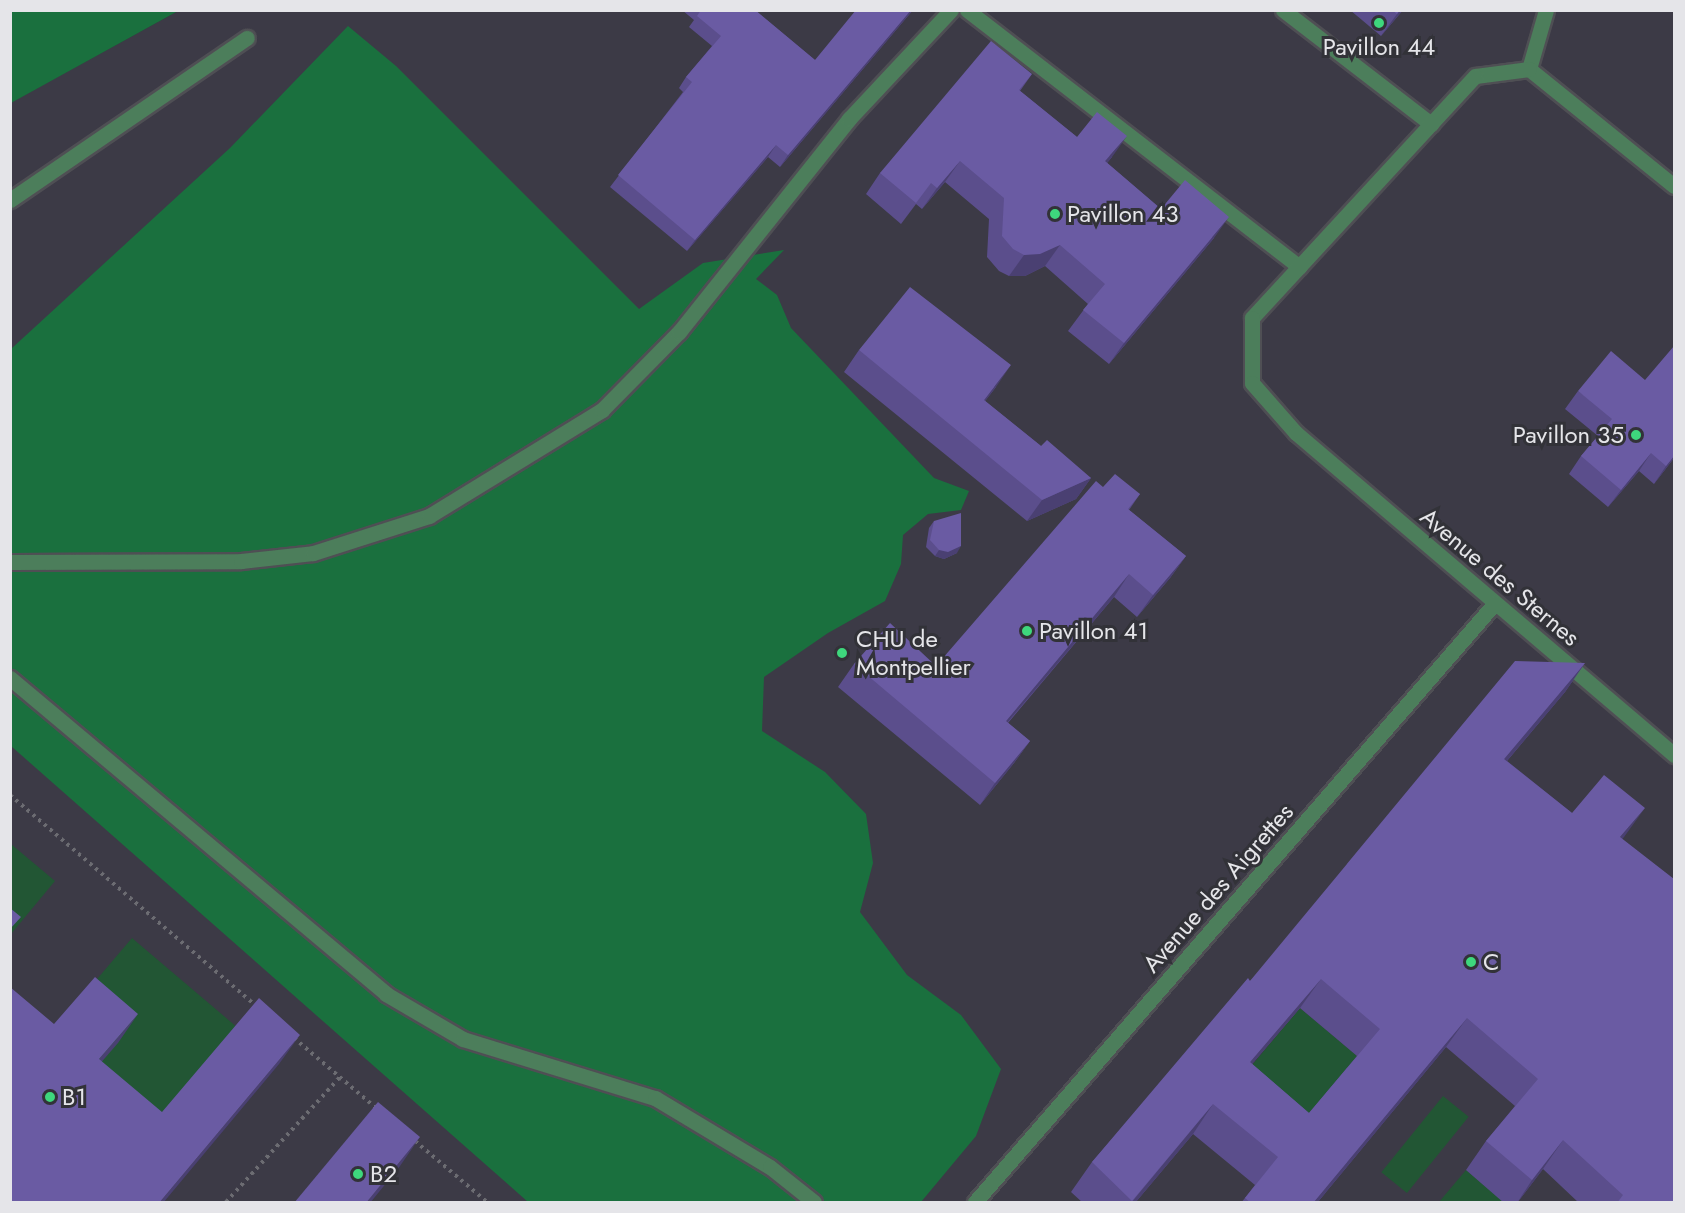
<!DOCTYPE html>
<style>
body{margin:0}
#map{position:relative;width:1685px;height:1213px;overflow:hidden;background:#323238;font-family:Jost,sans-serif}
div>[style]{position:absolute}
.built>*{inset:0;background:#3c3a46}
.green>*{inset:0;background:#225634;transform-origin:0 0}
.forest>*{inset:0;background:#1a703e}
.path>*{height:4px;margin-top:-2px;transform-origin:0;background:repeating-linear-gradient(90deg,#6c6c72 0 3px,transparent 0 7.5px)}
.roads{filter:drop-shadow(2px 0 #4f4f54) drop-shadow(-2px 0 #4f4f54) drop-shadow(0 2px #4f4f54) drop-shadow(0 -2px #4f4f54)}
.minor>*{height:15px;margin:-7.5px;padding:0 7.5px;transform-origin:7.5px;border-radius:7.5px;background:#4c7e5b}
.wall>*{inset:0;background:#5b4e8c}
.shaded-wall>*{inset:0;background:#4a4072}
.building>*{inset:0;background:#6a5ba3}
.dots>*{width:16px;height:16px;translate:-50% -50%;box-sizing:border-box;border:3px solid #323238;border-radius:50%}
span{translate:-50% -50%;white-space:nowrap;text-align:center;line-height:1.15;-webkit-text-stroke:6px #323238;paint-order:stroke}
.poi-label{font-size:24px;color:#e5e5e9}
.left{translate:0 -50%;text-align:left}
.right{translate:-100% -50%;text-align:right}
.street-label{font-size:24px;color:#e5e5e9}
.frame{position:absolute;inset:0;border:12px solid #e5e5e9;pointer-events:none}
</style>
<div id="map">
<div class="built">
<i style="clip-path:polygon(178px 11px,1674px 11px,1674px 1202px,11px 1202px,10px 103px)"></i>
</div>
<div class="green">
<i style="clip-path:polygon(11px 844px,55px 881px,11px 934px)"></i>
<i style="clip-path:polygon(132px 938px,238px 1028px,162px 1117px,100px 1064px,74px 1006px)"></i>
<i style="left:1300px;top:1008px;width:79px;height:109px;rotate:40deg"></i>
<i style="left:1443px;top:1096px;width:33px;height:98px;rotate:39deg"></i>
<i style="clip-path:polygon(1466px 1170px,1504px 1202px,1439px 1202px)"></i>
</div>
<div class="forest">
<i style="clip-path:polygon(11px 10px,178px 10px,178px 11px,11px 103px)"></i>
<i style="clip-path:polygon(348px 26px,396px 66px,639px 309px,703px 263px,784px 250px,756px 279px,777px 295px,791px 328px,934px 478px,969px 491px,961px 510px,928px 514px,903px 535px,901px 564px,885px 601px,828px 633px,764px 677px,762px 731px,825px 772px,866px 814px,873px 863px,860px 912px,907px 975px,961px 1015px,1001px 1069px,976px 1136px,921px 1202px,528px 1202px,11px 746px,11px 349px,230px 148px)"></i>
</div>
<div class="path">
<i style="left:10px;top:795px;width:324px;rotate:40.6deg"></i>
<i style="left:294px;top:1038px;width:109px;rotate:40.5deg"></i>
<i style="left:415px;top:1141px;width:94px;rotate:40.3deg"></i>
<i style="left:226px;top:1202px;width:169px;rotate:-47.6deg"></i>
</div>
<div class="roads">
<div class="minor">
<i style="left:967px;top:10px;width:420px;rotate:37.7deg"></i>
<i style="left:1283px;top:10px;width:187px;rotate:37.6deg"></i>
<i style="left:1529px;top:69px;width:61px;rotate:-73.9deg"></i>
<i style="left:1674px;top:186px;width:186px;rotate:-141.1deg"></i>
<i style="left:1529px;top:69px;width:54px;rotate:172.6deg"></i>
<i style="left:1475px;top:76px;width:329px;rotate:132.7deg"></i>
<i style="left:1252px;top:318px;width:65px;rotate:90deg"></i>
<i style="left:1252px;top:383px;width:67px;rotate:48.7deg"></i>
<i style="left:1296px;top:433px;width:497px;rotate:40.4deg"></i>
<i style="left:10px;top:200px;width:287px;rotate:-34.4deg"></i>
<i style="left:10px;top:562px;width:231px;rotate:-0.2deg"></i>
<i style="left:241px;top:561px;width:72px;rotate:-6.3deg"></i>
<i style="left:313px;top:553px;width:122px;rotate:-17.7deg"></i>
<i style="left:429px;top:516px;width:203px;rotate:-31.5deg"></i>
<i style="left:602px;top:410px;width:110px;rotate:-45.4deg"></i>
<i style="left:679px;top:332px;width:273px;rotate:-51.4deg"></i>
<i style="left:849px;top:119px;width:149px;rotate:-46.9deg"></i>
<i style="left:10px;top:678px;width:491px;rotate:40deg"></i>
<i style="left:386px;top:994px;width:89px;rotate:30.3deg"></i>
<i style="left:463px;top:1039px;width:201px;rotate:17.1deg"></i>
<i style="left:655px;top:1098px;width:134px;rotate:31deg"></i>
<i style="left:770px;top:1167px;width:56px;rotate:38.5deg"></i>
<i style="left:975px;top:1202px;width:793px;rotate:-49.04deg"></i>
</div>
</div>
<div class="wall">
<i style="clip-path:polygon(682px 10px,755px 10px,815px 60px,913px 10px,780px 167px,768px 157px,687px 251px,610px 187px,683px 92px,679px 88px,686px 77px,712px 46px,689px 27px,694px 20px)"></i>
<i style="clip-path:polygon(1350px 10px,1403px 10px,1381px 36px)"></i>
<i style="clip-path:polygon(1032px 74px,1020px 91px,1077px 137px,1112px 157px,1107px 163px,1161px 209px,1214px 238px,1109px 364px,1068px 331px,1088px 304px,1045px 266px,1025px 276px,1009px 276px,999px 271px,987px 257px,989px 219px,945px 182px,922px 209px,916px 204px,901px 224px,866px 194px,880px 173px)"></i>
<i style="clip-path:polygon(859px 350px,996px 387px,985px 401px,1041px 446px,1091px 478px,1076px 499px,1027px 521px,844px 372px)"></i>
<i style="clip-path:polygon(1578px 391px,1674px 458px,1654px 484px,1639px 471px,1608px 507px,1569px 474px,1581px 456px,1598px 436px,1565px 409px)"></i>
<i style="clip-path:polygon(1103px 487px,1140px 494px,1129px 510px,1186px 556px,1170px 578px,1137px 617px,1114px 597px,1008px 723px,1030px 741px,1014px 763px,980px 805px,838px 687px,854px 664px,936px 666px)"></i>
<i style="clip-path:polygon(934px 521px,957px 553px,944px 559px,935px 556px,926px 547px,929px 528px)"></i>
<i style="clip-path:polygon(evenodd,1585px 663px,1565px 692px,1507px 761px,1572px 813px,1622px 839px,1674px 1203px,1579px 1203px,1543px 1169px,1517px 1203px,1504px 1203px,1466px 1170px,1486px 1141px,1515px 1106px,1446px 1047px,1317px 1203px,1241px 1203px,1255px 1185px,1193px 1134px,1135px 1203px,1083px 1203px,1071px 1192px,1092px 1162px,1250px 981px,1585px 663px,1300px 1008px,1357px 1056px,1309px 1113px,1252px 1064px,1300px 1008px)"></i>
</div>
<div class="shaded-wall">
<i style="clip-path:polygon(911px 10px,913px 10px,780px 167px,788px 155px)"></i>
<i style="clip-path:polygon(1400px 10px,1403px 10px,1381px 36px,1397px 14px)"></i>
<i style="clip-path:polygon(1127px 136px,1112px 157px,1090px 183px,1105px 161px)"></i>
<i style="clip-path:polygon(776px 145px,768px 157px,687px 251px,695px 240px)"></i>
<i style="clip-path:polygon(960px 161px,945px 182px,922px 209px,937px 188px)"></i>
<i style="clip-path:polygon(1229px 217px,1214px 238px,1109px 364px,1124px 343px)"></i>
<i style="clip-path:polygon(1060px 245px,1045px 266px,1025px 276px,1009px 276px,1024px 255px)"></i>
<i style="clip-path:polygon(1011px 365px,996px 387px,969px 422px,984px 400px)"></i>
<i style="clip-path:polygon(1651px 453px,1639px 471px,1608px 507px,1621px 490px)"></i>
<i style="clip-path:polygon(1674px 456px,1674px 458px,1654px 484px,1666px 466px)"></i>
<i style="clip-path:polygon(1091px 478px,1076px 499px,1027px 521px,1042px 500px)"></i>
<i style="clip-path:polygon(961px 546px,957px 553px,944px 559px,935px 556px,939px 550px)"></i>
<i style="clip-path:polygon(1186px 556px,1170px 578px,1137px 617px,1153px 595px)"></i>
<i style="clip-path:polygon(1129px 574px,1114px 597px,990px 743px,1006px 721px)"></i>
<i style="clip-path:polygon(1585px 663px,1565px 692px,1484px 788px,1504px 759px)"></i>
<i style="clip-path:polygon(1030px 741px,1014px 763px,980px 805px,995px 783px)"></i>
<i style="clip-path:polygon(1645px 808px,1624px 837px,1600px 866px,1620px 837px)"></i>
<i style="clip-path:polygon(1321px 979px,1300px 1008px,1229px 1091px,1250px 1062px)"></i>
<i style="clip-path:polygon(138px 1014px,118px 1043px,79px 1088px,99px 1059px)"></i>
<i style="clip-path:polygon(1467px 1018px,1446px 1047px,1317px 1203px,1313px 1203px)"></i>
<i style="clip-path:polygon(300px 1035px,279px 1064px,163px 1203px,159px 1203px)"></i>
<i style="clip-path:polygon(1213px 1104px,1193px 1134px,1135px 1203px,1131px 1203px)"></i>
<i style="clip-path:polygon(420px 1137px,400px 1166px,370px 1203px,366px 1203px)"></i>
<i style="clip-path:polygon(1563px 1140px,1543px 1169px,1517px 1203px,1532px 1180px)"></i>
</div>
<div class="building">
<i style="clip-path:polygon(701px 10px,755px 10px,815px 60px,856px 10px,911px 10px,788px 155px,776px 145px,695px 240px,618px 175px,692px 82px,686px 77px,721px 36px,697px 16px)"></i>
<i style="clip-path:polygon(1392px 10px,1400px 10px,1397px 14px)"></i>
<i style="clip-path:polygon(991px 41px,1032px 74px,1019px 90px,1077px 137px,1097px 112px,1127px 136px,1105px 161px,1161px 209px,1185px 180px,1229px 217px,1124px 343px,1083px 310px,1105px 284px,1060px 245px,1040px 254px,1024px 255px,1013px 249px,1002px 236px,1004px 198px,960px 161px,937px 188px,931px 183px,916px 203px,880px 173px)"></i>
<i style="clip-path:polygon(910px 287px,1011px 365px,984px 400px,1041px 446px,1047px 440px,1091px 478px,1042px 500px,859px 350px)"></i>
<i style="clip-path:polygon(1674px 346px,1674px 456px,1666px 466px,1651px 453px,1621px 490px,1581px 456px,1612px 419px,1578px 391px,1611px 351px,1645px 380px)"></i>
<i style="clip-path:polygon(1115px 474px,1140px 494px,1128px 509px,1186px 556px,1153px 595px,1129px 574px,1006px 721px,1030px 741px,995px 783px,854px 664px,890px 623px,936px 666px,1096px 481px,1103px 487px)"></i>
<i style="clip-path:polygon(961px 513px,961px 546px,948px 552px,939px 550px,930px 540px,934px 521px)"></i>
<i style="clip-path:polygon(evenodd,1515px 661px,1585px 663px,1504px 759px,1572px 813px,1604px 775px,1645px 808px,1620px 837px,1674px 879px,1674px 1203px,1617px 1203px,1623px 1195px,1563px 1140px,1532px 1180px,1486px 1141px,1538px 1079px,1467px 1018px,1313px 1203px,1251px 1203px,1245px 1198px,1278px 1157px,1213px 1104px,1132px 1201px,1092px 1162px,1248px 978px,1250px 981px,1515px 661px,1321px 979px,1380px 1029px,1309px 1113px,1250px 1062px,1321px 979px)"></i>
<i style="clip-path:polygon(10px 908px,21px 917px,10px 929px)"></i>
<i style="clip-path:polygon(95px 977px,138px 1014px,99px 1059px,162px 1112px,259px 998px,300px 1035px,159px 1203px,10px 1203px,10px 987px,54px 1024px)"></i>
<i style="clip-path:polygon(378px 1102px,420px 1137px,366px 1203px,294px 1203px)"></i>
</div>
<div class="dots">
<i style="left:1379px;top:23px;background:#3ed77d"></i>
<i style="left:1055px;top:214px;background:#3ed77d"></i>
<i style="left:1636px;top:435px;background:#3ed77d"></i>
<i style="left:1027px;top:631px;background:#3ed77d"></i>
<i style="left:842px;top:653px;background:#3ed77d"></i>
<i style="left:1471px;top:962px;background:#3ed77d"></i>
<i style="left:50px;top:1097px;background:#3ed77d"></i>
<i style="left:358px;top:1174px;background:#3ed77d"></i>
</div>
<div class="poi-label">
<span style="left:1379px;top:47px">Pavillon 44</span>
<span class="left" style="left:1067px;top:214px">Pavillon 43</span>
<span class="right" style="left:1624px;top:435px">Pavillon 35</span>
<span class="left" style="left:1039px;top:631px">Pavillon 41</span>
<span class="left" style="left:856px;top:653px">CHU de<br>Montpellier</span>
<span class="left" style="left:1483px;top:962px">C</span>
<span class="left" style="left:62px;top:1097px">B1</span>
<span class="left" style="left:370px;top:1174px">B2</span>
</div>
<div class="street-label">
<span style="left:1500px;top:577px;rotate:40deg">Avenue des Sternes</span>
<span style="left:1218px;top:888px;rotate:-49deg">Avenue des Aigrettes</span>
</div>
<div class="frame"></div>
</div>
